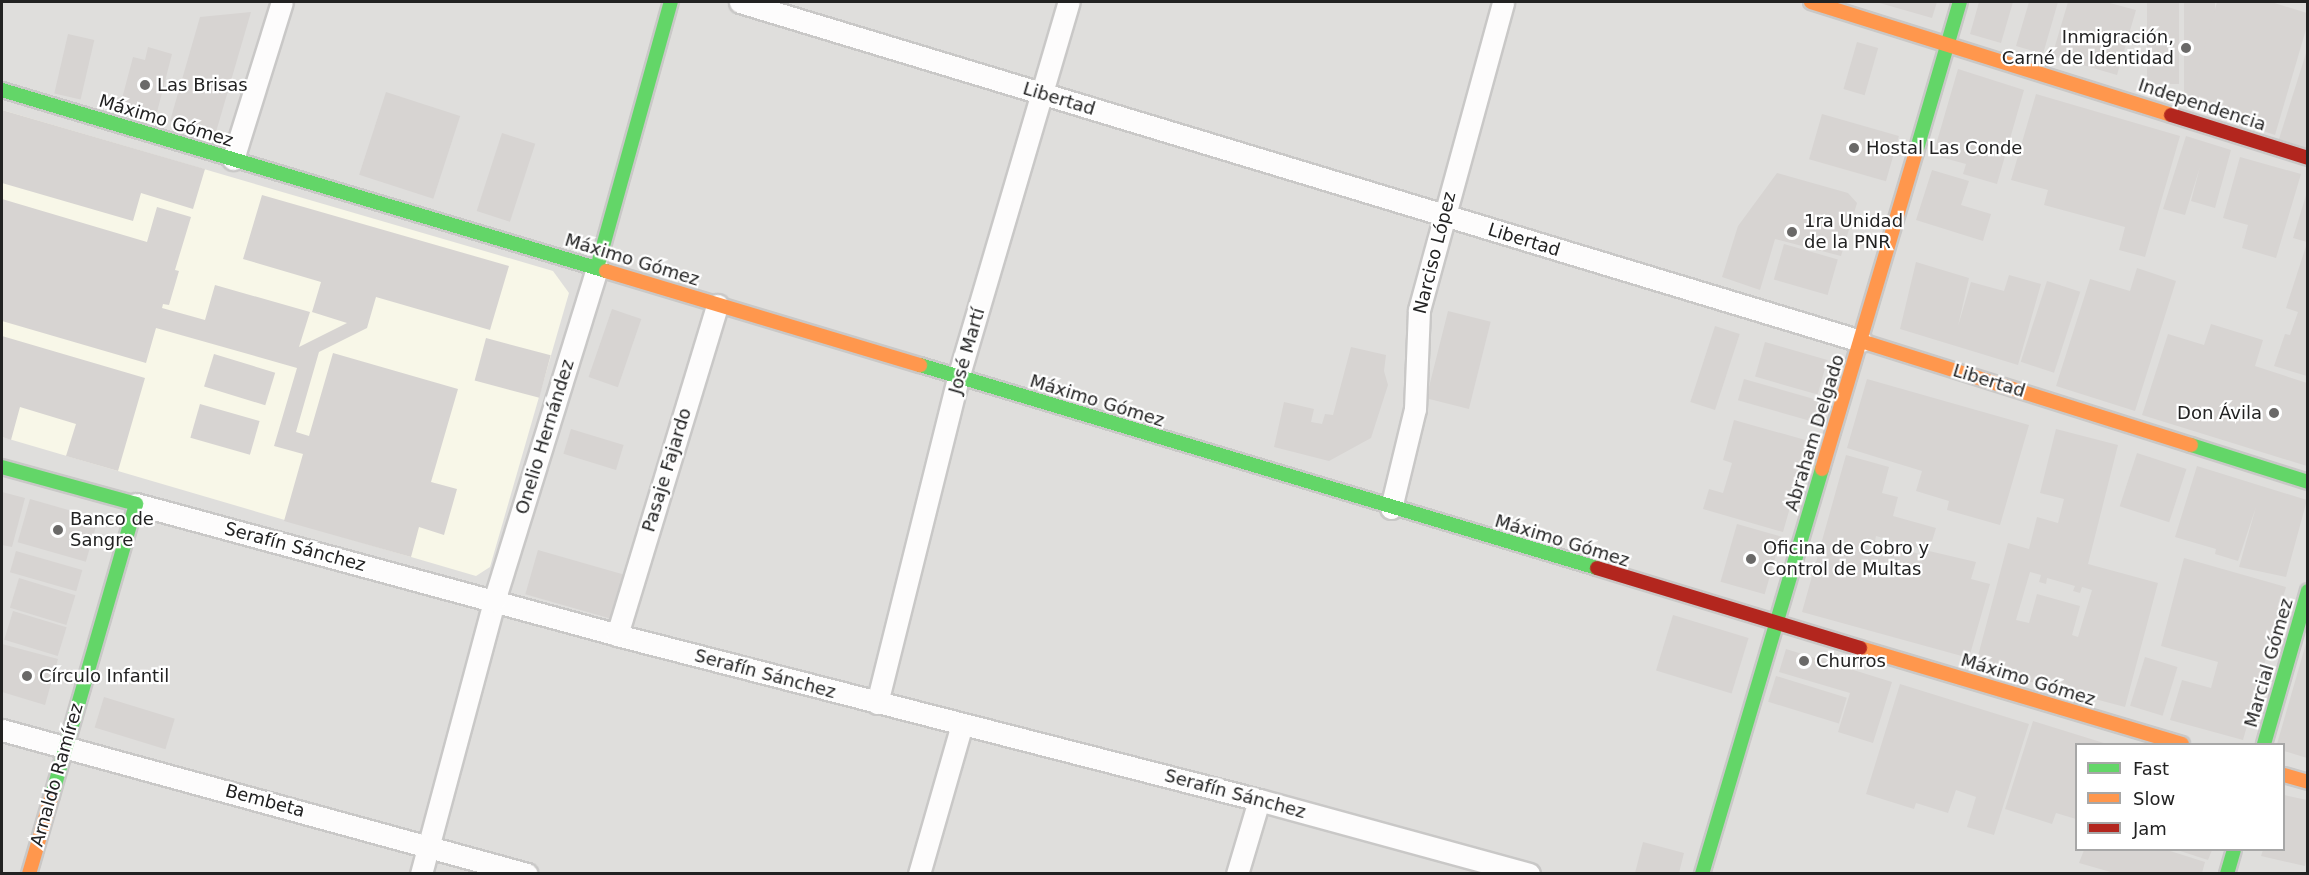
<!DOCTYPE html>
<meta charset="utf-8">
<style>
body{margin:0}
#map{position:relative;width:2309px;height:875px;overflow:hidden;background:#f0eeeb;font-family:"DejaVu Sans",sans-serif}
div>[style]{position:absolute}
.residential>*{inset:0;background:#dfdedc}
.education>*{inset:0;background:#f8f7e8}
.building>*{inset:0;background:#d7d4d2;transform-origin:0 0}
.roads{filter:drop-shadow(2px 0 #c9c8c7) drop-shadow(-2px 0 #c9c8c7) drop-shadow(0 2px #c9c8c7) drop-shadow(0 -2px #c9c8c7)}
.street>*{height:21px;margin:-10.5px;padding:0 10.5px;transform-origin:10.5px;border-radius:10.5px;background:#fdfcfc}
.fast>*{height:14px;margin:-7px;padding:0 7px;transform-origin:7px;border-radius:7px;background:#63d668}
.slow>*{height:14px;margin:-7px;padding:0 7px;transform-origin:7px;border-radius:7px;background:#ff974d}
.jam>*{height:14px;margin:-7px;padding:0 7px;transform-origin:7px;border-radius:7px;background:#b3261e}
.dots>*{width:16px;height:16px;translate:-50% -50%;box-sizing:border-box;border:3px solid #fff;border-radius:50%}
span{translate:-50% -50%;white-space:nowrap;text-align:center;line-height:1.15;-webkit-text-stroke:4.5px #fff;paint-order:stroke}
.poi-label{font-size:18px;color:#222}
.right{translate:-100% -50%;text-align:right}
.left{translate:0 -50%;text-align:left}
.street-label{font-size:18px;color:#222}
.frame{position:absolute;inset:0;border:3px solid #222;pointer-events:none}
.legend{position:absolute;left:2075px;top:743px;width:210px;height:108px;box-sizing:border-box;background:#fff;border:2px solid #a7a7a7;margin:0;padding:8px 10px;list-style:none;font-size:18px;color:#222}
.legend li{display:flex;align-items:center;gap:12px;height:30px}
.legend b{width:30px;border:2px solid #a7a7a7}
</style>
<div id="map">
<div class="residential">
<i style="clip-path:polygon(evenodd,2px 2px,2307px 2px,2307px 873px,2px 874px,2px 2px,2076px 744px,2284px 744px,2284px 850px,2076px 850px,2076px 744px)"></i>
</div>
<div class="education">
<i style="clip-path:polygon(2px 110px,553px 271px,569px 293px,490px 567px,476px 576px,2px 437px)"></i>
</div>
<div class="building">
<i style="clip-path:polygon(1876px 2px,1937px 2px,1932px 18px)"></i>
<i style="clip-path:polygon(1979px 2px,2013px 2px,2001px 43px,1970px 34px)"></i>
<i style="clip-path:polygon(2029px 2px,2058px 2px,2043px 54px,2016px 46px)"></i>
<i style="clip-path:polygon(2068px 2px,2106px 2px,2136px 10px,2117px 75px,2052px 56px)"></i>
<i style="left:2147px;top:2px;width:32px;height:82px"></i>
<i style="left:2184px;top:2px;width:31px;height:96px"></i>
<i style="clip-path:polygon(2217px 2px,2271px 2px,2307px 13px,2307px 26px,2275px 135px,2188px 106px)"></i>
<i style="clip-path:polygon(251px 12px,216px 132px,170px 121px,200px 17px)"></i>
<i style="left:68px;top:34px;width:27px;height:61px;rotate:13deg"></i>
<i style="left:1857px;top:42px;width:22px;height:49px;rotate:16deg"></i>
<i style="clip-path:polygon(148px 47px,172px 54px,155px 120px,119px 110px,133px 57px,145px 60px)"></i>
<i style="clip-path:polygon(2307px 50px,2307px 148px,2279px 139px)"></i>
<i style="clip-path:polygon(1958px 69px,2024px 90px,1997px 184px,1963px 174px,1966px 164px,1933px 155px)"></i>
<i style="left:386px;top:92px;width:78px;height:87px;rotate:18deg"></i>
<i style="clip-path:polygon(2036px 94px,2180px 136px,2145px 257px,2119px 250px,2125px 227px,2044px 205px,2048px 190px,2011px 180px)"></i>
<i style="clip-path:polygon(2px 110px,205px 169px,193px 209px,141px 193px,133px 221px,2px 183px)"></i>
<i style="left:1822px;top:114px;width:80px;height:47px;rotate:16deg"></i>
<i style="left:502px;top:133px;width:35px;height:82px;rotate:18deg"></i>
<i style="clip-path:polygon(2186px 136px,2231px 150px,2215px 208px,2191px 201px,2200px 167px,2185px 215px,2163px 209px)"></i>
<i style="clip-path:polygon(2240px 157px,2301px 174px,2276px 258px,2242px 248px,2248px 225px,2223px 218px)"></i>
<i style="clip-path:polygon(1932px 170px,1969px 181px,1961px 205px,1991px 214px,1983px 241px,1916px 220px)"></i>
<i style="clip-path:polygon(1777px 173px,1848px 193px,1857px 203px,1841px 256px,1775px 239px,1760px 290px,1722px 277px,1738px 226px)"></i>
<i style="clip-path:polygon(2307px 192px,2307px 242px,2293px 238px)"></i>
<i style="clip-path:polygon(262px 195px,509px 266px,490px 330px,376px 297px,367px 328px,319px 352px,296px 432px,309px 436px,333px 353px,458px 389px,431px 482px,457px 489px,444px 535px,419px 527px,411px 557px,284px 521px,303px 454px,274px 446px,297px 368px,156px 328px,146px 363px,2px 321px,2px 199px,147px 242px,157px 207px,191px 217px,175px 270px,179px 271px,169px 305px,163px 304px,162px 308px,205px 320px,215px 285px,310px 312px,299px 347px,347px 323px,312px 312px,321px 282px,243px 259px)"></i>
<i style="clip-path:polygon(2307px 243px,2307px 376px,2274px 366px,2285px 334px,2290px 335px,2298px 312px,2286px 308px)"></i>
<i style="left:1784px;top:244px;width:56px;height:37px;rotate:16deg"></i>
<i style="clip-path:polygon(1916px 262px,1969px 278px,1958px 326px,1971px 282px,2004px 291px,2009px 275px,2041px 284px,2018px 365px,1900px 329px)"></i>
<i style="clip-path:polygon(2137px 268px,2176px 281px,2135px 411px,2056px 386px,2090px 279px,2130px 291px)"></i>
<i style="left:2047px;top:281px;width:35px;height:85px;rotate:18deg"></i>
<i style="left:612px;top:309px;width:31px;height:72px;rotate:19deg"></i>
<i style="left:1448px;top:311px;width:44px;height:90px;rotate:14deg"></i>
<i style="clip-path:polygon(2211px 324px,2263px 340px,2255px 366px,2307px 383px,2307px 466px,2142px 415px,2168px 334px,2204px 345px)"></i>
<i style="left:1715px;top:326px;width:26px;height:80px;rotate:18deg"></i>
<i style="clip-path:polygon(2px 336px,145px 378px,118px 471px,66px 456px,76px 424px,20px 407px,11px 440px,2px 437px)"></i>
<i style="left:486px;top:338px;width:67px;height:44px;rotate:15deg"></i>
<i style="left:1765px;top:342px;width:65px;height:36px;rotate:16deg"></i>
<i style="clip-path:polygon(1351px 347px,1386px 355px,1384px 371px,1388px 385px,1371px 438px,1329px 461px,1274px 447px,1284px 402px,1314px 409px,1311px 422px,1322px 424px,1325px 414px,1333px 415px)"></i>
<i style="left:214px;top:354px;width:64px;height:34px;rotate:17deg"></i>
<i style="left:1744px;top:379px;width:80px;height:22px;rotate:16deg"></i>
<i style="clip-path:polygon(1867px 379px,2029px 425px,2000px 525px,1947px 510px,1949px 501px,1916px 491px,1922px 471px,1847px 448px)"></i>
<i style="left:200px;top:404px;width:62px;height:35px;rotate:16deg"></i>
<i style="clip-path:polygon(1734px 420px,1809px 441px,1783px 532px,1703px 509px,1709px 489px,1723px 493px,1732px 463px,1723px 460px)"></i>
<i style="left:571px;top:429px;width:55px;height:26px;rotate:17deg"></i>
<i style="clip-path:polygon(evenodd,2056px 429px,2118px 445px,2088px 564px,2158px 583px,2125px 707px,1975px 667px,2008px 543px,2029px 549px,2037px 517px,2058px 523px,2064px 499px,2040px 493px,2056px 429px,2030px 572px,2041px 575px,2039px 582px,2046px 584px,2047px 578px,2075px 586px,2073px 591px,2080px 593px,2082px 587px,2092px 590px,2078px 637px,2072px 635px,2080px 606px,2037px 594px,2029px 623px,2016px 620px,2030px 572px)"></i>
<i style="left:2137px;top:453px;width:52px;height:56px;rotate:18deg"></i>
<i style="clip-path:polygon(evenodd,1846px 455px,1889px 467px,1882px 493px,1898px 497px,1893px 516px,1936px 528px,1929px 551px,1976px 562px,1971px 579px,1990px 584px,1969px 658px,1802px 612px,1846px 455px,1876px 536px,1928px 551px,1926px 556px,1875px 541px,1876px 536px)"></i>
<i style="clip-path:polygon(2197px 466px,2307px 500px,2286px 577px,2239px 567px,2256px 507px,2238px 561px,2215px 554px,2216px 549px,2175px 537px)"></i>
<i style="clip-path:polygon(2px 492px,25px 498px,12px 547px,2px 545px)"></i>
<i style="left:30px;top:499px;width:71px;height:45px;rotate:16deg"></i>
<i style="left:1737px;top:524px;width:46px;height:60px;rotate:16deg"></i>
<i style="left:538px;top:550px;width:89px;height:46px;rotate:16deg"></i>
<i style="left:16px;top:551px;width:69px;height:22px;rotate:16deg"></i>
<i style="clip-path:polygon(2184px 558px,2286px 587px,2243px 740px,2170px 720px,2182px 680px,2211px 688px,2218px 662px,2161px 646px)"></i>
<i style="left:19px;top:578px;width:59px;height:31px;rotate:17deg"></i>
<i style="left:13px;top:611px;width:56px;height:30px;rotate:17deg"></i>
<i style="left:1673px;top:615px;width:79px;height:58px;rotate:17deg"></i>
<i style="clip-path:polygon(2307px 640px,2307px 758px,2284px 751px,2284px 744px,2277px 744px)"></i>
<i style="clip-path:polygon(2px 644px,58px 659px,45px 705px,2px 692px)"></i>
<i style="clip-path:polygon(1786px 649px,1892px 682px,1873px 743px,1838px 732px,1850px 693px,1779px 672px)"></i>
<i style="left:2145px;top:657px;width:34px;height:51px;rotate:17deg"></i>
<i style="left:1776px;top:676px;width:74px;height:27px;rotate:17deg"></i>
<i style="clip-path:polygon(1900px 684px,2029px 724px,1994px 835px,1967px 827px,1976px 797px,1956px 790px,1948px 813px,1916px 803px,1914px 809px,1866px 794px)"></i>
<i style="left:104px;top:697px;width:74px;height:32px;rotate:17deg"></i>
<i style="clip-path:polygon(2033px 721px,2107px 744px,2076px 744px,2076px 819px,2056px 813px,2052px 824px,2005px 809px)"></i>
<i style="clip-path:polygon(2284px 795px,2307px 800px,2307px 857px,2305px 866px,2261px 856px,2263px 850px,2284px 850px)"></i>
<i style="clip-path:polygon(1643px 842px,1684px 853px,1679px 873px,1635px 873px)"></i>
<i style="clip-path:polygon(2084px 850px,2167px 850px,2205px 862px,2202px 873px,2114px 873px,2079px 863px)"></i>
<i style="clip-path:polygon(2177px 850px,2212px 850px,2208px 860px)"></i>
</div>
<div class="roads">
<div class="street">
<i style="left:740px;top:2px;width:1171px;rotate:16.83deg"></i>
<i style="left:233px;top:159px;width:164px;rotate:-72.7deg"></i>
<i style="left:136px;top:504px;width:499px;rotate:15.2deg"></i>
<i style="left:617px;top:635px;width:663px;rotate:14.41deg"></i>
<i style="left:1259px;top:800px;width:280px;rotate:15.3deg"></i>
<i style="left:1391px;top:508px;width:102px;rotate:-76.4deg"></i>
<i style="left:1415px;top:409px;width:99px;rotate:-87.7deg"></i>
<i style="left:1419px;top:310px;width:319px;rotate:-74.7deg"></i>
<i style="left:617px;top:635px;width:345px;rotate:-73.1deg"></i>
<i style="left:877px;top:703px;width:335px;rotate:-76deg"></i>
<i style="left:958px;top:378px;width:392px;rotate:-73.6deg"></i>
<i style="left:2px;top:730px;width:544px;rotate:15.34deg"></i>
<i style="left:421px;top:874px;width:283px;rotate:-75deg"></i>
<i style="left:494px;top:601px;width:349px;rotate:-72.8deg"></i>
<i style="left:919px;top:874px;width:156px;rotate:-74deg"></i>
<i style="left:1237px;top:874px;width:77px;rotate:-73.4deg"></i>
</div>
<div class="fast">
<i style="left:2px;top:90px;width:631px;rotate:16.68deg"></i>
<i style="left:1916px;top:152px;width:156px;rotate:-73.7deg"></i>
<i style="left:597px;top:268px;width:276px;rotate:-74.5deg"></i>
<i style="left:920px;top:365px;width:707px;rotate:16.69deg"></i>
<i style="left:2191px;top:445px;width:123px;rotate:17.5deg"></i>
<i style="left:2px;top:467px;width:139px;rotate:15.4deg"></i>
<i style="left:136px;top:504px;width:303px;rotate:106.1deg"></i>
<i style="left:2264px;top:744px;width:159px;rotate:-74deg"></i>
<i style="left:1702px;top:874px;width:422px;rotate:-73.5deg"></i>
<i style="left:2227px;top:874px;width:25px;rotate:-74deg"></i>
</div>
<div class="slow">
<i style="left:1811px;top:2px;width:377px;rotate:17.4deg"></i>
<i style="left:606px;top:271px;width:328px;rotate:16.7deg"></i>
<i style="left:1861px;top:341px;width:346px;rotate:17.5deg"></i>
<i style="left:1822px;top:469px;width:331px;rotate:-73.5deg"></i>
<i style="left:1860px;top:648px;width:336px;rotate:16.6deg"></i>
<i style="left:2284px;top:775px;width:25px;rotate:16deg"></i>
<i style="left:29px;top:874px;width:82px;rotate:-73.8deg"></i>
</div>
<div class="jam">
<i style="left:2171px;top:115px;width:144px;rotate:17.4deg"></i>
<i style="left:1597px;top:568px;width:275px;rotate:16.9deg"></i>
</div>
</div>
<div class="dots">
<i style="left:2186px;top:48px;background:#6a6968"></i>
<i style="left:145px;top:85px;background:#6a6968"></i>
<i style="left:1854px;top:148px;background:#6a6968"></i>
<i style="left:1792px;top:232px;background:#6a6968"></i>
<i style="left:2274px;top:413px;background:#6a6968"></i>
<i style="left:58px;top:530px;background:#6a6968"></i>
<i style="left:1751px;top:559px;background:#6a6968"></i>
<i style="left:1804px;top:661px;background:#6a6968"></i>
<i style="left:27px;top:676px;background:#6a6968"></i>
</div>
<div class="poi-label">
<span class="right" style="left:2174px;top:48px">Inmigración,<br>Carné de Identidad</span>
<span class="left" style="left:157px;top:85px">Las Brisas</span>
<span class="left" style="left:1866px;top:148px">Hostal Las Conde</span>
<span class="left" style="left:1804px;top:232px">1ra Unidad<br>de la PNR</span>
<span class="right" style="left:2262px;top:413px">Don Ávila</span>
<span class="left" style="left:70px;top:530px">Banco de<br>Sangre</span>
<span class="left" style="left:1763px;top:559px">Oficina de Cobro y<br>Control de Multas</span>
<span class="left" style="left:1816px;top:661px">Churros</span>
<span class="left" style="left:39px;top:676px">Círculo Infantil</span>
</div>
<div class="street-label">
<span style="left:1059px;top:99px;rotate:17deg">Libertad</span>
<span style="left:2202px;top:105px;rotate:18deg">Independencia</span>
<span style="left:166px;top:121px;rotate:17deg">Máximo Gómez</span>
<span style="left:1524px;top:240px;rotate:17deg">Libertad</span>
<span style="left:1435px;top:253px;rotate:-76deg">Narciso López</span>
<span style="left:632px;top:260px;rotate:17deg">Máximo Gómez</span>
<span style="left:967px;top:351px;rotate:-74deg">José Martí</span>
<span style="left:1989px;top:381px;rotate:17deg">Libertad</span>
<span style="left:1097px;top:401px;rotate:17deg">Máximo Gómez</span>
<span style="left:1815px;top:433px;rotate:-73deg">Abraham Delgado</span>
<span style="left:545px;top:437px;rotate:-73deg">Onelio Hernández</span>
<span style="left:667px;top:470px;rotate:-73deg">Pasaje Fajardo</span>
<span style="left:1562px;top:541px;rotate:17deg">Máximo Gómez</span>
<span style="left:295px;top:547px;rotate:15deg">Serafín Sánchez</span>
<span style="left:2269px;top:663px;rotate:-74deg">Marcial Gómez</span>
<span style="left:765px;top:674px;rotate:15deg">Serafín Sánchez</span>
<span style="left:2028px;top:680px;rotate:17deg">Máximo Gómez</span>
<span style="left:57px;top:775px;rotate:-74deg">Arnaldo Ramírez</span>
<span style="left:1235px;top:794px;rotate:15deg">Serafín Sánchez</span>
<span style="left:265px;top:801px;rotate:15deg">Bembeta</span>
</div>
<div class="frame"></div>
<ul class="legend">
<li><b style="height:8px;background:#63d668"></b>Fast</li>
<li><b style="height:8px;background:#ff974d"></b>Slow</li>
<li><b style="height:8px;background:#b3261e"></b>Jam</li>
</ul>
</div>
